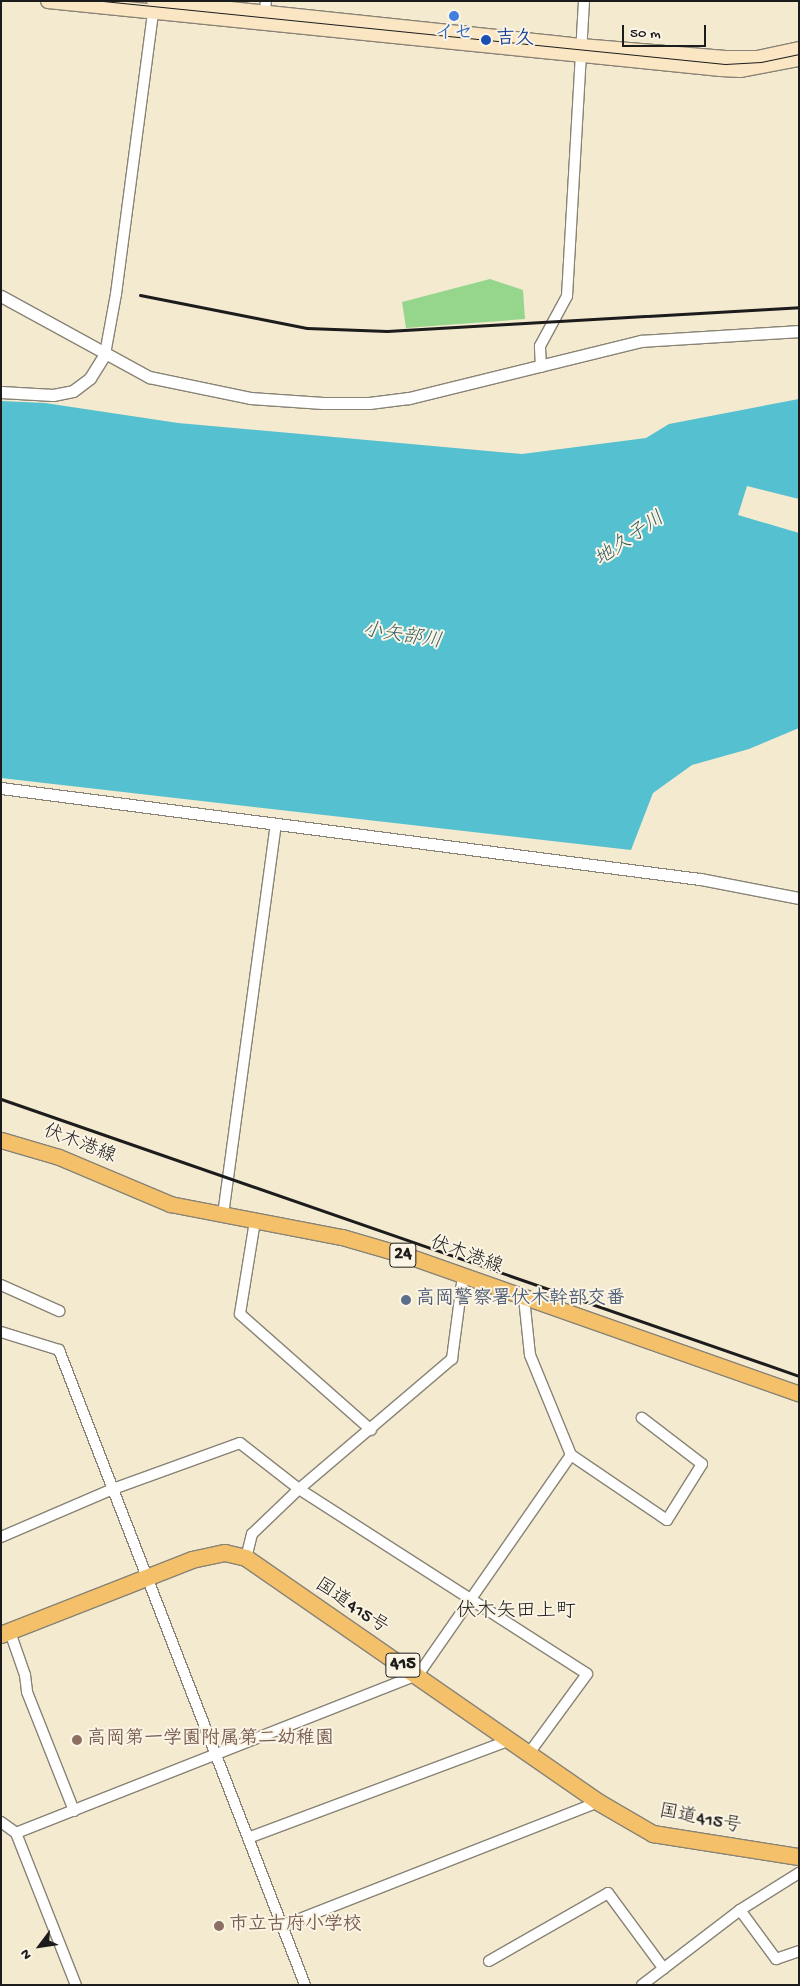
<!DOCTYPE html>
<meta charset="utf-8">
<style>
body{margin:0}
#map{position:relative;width:800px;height:1986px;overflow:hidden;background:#f3eacf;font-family:"Gochi Hand","Klee One",sans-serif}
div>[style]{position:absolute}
.green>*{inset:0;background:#95d68c}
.water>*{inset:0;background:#55c0d0}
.roads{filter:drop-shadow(1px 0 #888376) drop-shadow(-1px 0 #888376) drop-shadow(0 1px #888376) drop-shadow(0 -1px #888376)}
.minor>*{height:10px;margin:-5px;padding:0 5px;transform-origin:5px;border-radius:5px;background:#fff}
.tertiary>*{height:11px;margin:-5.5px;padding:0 5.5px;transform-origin:5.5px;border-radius:5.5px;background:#fff}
.secondary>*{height:14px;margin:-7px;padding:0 7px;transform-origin:7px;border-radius:7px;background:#fbe6c3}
.primary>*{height:15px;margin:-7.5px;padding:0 7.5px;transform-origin:7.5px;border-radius:7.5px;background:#f4c16a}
.trunk>*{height:16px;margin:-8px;padding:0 8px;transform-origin:8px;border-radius:8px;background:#f4c16a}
.tram>*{height:1px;margin:-0.5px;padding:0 0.5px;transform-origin:0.5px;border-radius:0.5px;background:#1c1c1c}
.rail>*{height:3px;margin:-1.5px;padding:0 1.5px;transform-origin:1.5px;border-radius:1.5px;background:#1c1c1c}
.dots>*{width:14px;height:14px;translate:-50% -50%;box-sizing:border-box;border:2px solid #fcf5e5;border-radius:50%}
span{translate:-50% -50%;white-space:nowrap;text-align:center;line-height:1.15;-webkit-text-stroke:4px #fcf5e5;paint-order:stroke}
.shield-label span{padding:1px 4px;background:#fcf5e5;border:1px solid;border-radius:4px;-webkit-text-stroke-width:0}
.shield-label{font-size:18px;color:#1c1c1c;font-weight:700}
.shop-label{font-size:19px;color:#366cbe;font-weight:700}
.transit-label{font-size:19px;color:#164399;font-weight:700}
.left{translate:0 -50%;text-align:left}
.street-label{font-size:19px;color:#1c1c1c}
.service-label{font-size:19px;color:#4e5e75;font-weight:700}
.education-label{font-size:19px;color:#785e54;font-weight:700}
.water-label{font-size:20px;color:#335e64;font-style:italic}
.neighbourhood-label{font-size:20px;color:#1c1c1c}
.frame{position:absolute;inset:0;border:2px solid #1c1c1c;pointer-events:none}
.north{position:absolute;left:15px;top:1921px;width:50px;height:50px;-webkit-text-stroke:4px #fcf5e5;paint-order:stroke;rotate:239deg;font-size:14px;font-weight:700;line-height:20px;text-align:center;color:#1c1c1c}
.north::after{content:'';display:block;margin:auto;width:18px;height:22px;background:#1c1c1c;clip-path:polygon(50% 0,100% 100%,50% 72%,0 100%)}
.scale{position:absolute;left:622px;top:25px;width:84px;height:22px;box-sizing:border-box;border:2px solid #1c1c1c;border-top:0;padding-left:6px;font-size:15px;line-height:18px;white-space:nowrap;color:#1c1c1c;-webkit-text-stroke:4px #fcf5e5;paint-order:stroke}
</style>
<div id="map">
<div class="green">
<i style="clip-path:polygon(490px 279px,523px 290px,525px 319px,406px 328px,402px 302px)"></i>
</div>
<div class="water">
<i style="clip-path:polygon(799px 399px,799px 499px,747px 486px,738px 515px,799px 533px,799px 728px,749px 749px,692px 765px,653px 793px,631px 850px,1px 778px,1px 401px,45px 403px,178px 423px,522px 454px,646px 438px,669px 424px)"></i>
</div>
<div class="roads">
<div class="minor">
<i style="left:264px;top:19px;width:18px;rotate:-84deg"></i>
<i style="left:105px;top:354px;width:61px;rotate:-79.6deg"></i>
<i style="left:116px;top:294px;width:290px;rotate:-82.5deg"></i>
<i style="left:541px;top:367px;width:21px;rotate:-93deg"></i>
<i style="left:540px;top:346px;width:57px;rotate:-61.6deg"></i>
<i style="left:567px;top:296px;width:295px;rotate:-86.7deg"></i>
<i style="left:223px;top:1215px;width:394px;rotate:-82.3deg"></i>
<i style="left:255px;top:1221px;width:94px;rotate:99.2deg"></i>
<i style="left:240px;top:1314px;width:175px;rotate:41.5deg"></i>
<i style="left:1px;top:1285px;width:64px;rotate:24.1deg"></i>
<i style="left:524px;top:1298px;width:57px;rotate:84deg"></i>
<i style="left:530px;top:1355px;width:108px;rotate:67.7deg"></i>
<i style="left:571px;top:1455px;width:116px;rotate:34.1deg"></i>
<i style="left:667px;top:1520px;width:66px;rotate:-58deg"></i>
<i style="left:702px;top:1464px;width:76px;rotate:-142.5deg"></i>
<i style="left:1px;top:1332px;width:61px;rotate:17.2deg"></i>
<i style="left:59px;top:1350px;width:681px;rotate:68.82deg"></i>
<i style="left:1px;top:1537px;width:122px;rotate:-23.2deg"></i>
<i style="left:113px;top:1489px;width:135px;rotate:-19.9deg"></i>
<i style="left:240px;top:1443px;width:75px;rotate:37.9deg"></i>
<i style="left:299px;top:1489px;width:342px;rotate:32.7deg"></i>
<i style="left:587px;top:1674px;width:97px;rotate:126.2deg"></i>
<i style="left:246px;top:1558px;width:25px;rotate:-76deg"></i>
<i style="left:252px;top:1534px;width:65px;rotate:-43.8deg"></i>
<i style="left:299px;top:1489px;width:201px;rotate:-40.4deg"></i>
<i style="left:452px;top:1359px;width:84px;rotate:-82.5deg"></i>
<i style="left:10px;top:1632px;width:46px;rotate:70.8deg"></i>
<i style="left:25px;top:1675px;width:17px;rotate:83deg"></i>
<i style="left:27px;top:1692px;width:128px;rotate:68.4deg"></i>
<i style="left:1px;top:1822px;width:19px;rotate:36deg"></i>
<i style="left:16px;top:1833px;width:163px;rotate:68.5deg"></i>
<i style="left:16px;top:1833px;width:432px;rotate:-21.5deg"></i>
<i style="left:418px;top:1675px;width:268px;rotate:-55.2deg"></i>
<i style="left:248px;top:1838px;width:280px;rotate:-20.5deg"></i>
<i style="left:740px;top:1910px;width:61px;rotate:53.7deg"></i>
<i style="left:776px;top:1959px;width:24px;rotate:-19deg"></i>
<i style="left:282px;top:1926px;width:339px;rotate:-21.4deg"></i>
<i style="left:489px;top:1961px;width:137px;rotate:-29.7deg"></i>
<i style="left:608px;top:1893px;width:94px;rotate:53.6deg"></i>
<i style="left:642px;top:1985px;width:123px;rotate:-37.4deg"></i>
<i style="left:740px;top:1910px;width:70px;rotate:-32.1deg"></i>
</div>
<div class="tertiary">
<i style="left:1px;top:296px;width:169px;rotate:28.7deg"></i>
<i style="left:149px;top:377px;width:103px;rotate:11.7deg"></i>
<i style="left:250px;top:398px;width:73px;rotate:3.9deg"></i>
<i style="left:323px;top:403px;width:46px"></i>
<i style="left:369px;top:403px;width:40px;rotate:-7.1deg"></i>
<i style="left:409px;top:398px;width:239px;rotate:-13.8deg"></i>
<i style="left:641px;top:341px;width:158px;rotate:-3.6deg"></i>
<i style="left:1px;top:392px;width:52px;rotate:3.3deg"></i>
<i style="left:53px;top:395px;width:20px;rotate:-11deg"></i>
<i style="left:73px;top:391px;width:21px;rotate:-37deg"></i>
<i style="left:90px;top:378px;width:28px;rotate:-58deg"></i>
<i style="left:1px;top:788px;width:705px;rotate:7.42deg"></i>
<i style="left:700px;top:879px;width:101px;rotate:10.9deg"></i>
</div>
<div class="secondary">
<i style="left:48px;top:1px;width:676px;rotate:5.77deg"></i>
<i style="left:721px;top:69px;width:19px;rotate:3deg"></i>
<i style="left:740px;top:70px;width:60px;rotate:-10.6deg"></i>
<i style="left:154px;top:1px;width:429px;rotate:6deg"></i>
<i style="left:581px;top:46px;width:145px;rotate:4.7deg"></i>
<i style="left:726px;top:58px;width:31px"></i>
<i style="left:757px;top:58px;width:43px;rotate:-12.1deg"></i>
</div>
<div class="primary">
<i style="left:1px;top:1140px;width:60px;rotate:16.3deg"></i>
<i style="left:59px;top:1157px;width:121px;rotate:22.9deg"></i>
<i style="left:170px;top:1204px;width:175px;rotate:10.9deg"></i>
<i style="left:342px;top:1237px;width:72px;rotate:16.2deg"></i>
<i style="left:411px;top:1257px;width:411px;rotate:19.4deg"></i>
</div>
<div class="trunk">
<i style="left:1px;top:1635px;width:205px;rotate:-21.4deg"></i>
<i style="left:192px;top:1560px;width:34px;rotate:-12deg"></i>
<i style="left:225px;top:1553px;width:22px;rotate:13deg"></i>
<i style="left:246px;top:1558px;width:428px;rotate:34.7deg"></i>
<i style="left:598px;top:1802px;width:64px;rotate:30.2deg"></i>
<i style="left:653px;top:1834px;width:148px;rotate:9deg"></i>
</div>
</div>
<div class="tram">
<i style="left:103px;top:1px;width:625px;rotate:5.78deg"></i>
<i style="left:725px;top:64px;width:36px;rotate:-3deg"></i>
<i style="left:761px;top:62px;width:39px;rotate:-12deg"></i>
</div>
<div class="rail">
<i style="left:140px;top:295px;width:170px;rotate:11.2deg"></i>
<i style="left:307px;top:328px;width:80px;rotate:2.1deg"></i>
<i style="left:387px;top:331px;width:413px;rotate:-3.3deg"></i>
<i style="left:1px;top:1099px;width:845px;rotate:19.14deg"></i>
</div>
<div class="dots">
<i style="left:454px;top:16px;background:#3f7fe0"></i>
<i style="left:486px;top:40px;background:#1a4fb4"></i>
<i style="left:406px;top:1300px;background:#5c6f8a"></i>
<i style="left:77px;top:1740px;background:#8d6e63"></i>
<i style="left:219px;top:1926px;background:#8d6e63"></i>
</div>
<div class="shield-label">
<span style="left:403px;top:1255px">24</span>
<span style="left:403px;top:1665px">415</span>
</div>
<div class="shop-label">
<span style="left:454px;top:35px">イセ</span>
</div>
<div class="transit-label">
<span class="left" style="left:496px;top:40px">吉久</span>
</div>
<div class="street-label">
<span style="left:79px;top:1145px;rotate:21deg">伏木港線</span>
<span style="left:466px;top:1256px;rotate:20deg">伏木港線</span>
<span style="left:351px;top:1607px;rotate:34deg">国道415号</span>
<span style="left:700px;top:1820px;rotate:11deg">国道415号</span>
</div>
<div class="service-label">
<span class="left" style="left:416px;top:1300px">高岡警察署伏木幹部交番</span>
</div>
<div class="education-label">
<span class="left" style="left:87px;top:1740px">高岡第一学園附属第二幼稚園</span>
<span class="left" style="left:229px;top:1926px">市立古府小学校</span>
</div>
<div class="water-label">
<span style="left:630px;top:540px;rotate:-35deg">地久子川</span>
<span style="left:402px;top:637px;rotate:9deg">小矢部川</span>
</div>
<div class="neighbourhood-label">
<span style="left:516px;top:1612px">伏木矢田上町</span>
</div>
<div class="frame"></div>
<div class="north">N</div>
<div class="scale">50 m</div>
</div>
